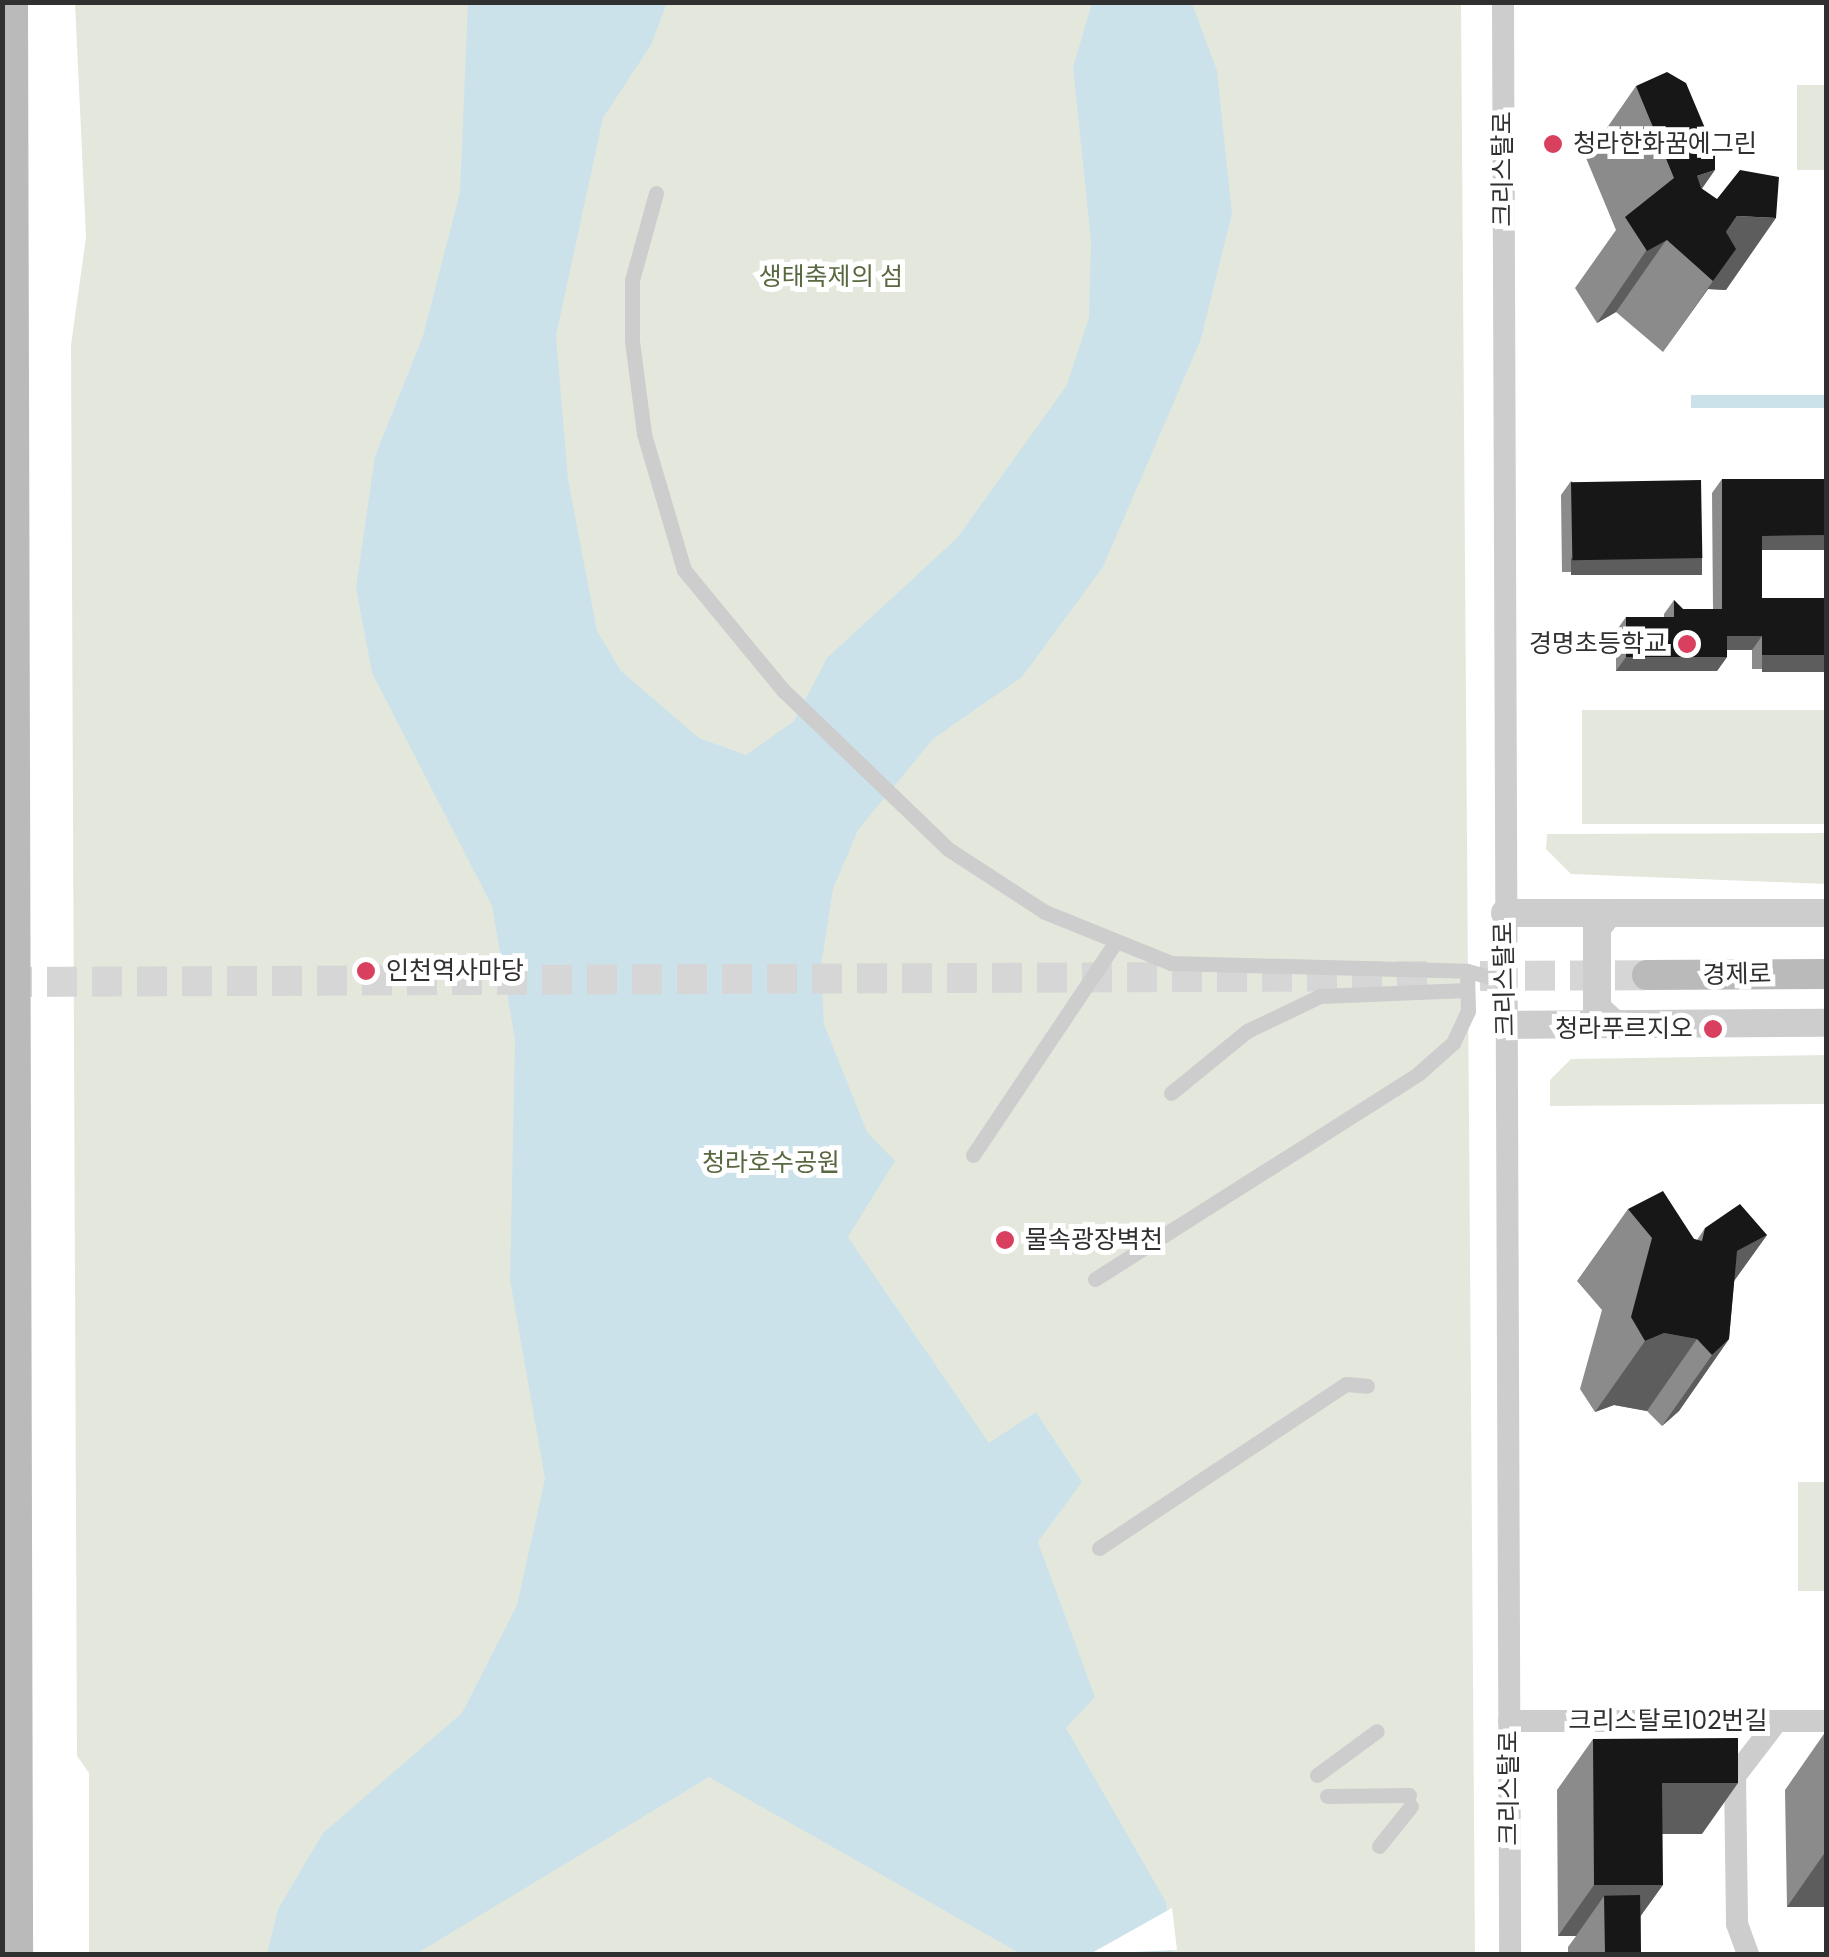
<!DOCTYPE html>
<meta charset="utf-8">
<style>
body{margin:0}
#map{position:relative;width:1829px;height:1957px;overflow:hidden;background:#fff;font-family:Poppins,"Noto Sans KR",sans-serif}
div>[style]{position:absolute}
.green>*{inset:0;background:#e4e8dc;transform-origin:0 0}
.water>*{inset:0;background:#cce2ea;transform-origin:0 0}
.pier>*{inset:0;background:#fff}
.secondary-tunnel>*{height:30px;margin-top:-15px;transform-origin:0;background:repeating-linear-gradient(90deg,#d6d6d6 0 30px,transparent 0 45px)}
.pedestrian>*{height:15px;margin:-7.5px;padding:0 7.5px;transform-origin:7.5px;border-radius:7.5px;background:#cdcdcd}
.minor>*{height:22px;margin:-11px;padding:0 11px;transform-origin:11px;border-radius:11px;background:#cdcdcd}
.tertiary>*{height:28px;margin:-14px;padding:0 14px;transform-origin:14px;border-radius:14px;background:#cdcdcd}
.secondary>*{height:30px;margin:-15px;padding:0 15px;transform-origin:15px;border-radius:15px;background:#bababa}
.wall>*{inset:0;background:#8b8b8b}
.shaded-wall>*{inset:0;background:#5d5d5d;transform-origin:0 0}
.building>*{inset:0;background:#171717;transform-origin:0 0}
.dots>*{width:28px;height:28px;translate:-50% -50%;box-sizing:border-box;border:5px solid #fff;border-radius:50%}
span{translate:-50% -50%;white-space:nowrap;text-align:center;line-height:1.15;-webkit-text-stroke:10px #fff;paint-order:stroke}
.poi-label{font-size:25px;color:#303030}
.left{translate:0 -50%;text-align:left}
.right{translate:-100% -50%;text-align:right}
.street-label{font-size:25px;color:#303030}
.park-label{font-size:25px;color:#586840}
.frame{position:absolute;inset:0;border:5px solid #303030;pointer-events:none}
</style>
<div id="map">
<div class="green">
<i style="clip-path:polygon(75px 3px,1461px 3px,1475px 1954px,89px 1954px,89px 1773px,77px 1756px,71px 345px,86px 237px)"></i>
<i style="left:1826px;top:85px;width:85px;height:29px;rotate:90deg"></i>
<i style="left:1582px;top:710px;width:244px;height:114px"></i>
<i style="clip-path:polygon(1826px 833px,1826px 884px,1571px 874px,1546px 849px,1547px 834px)"></i>
<i style="clip-path:polygon(1826px 1055px,1826px 1104px,1550px 1106px,1550px 1080px,1571px 1059px)"></i>
<i style="left:1798px;top:1482px;width:28px;height:109px"></i>
</div>
<div class="water">
<i style="clip-path:polygon(468px 3px,667px 3px,651px 45px,603px 118px,556px 336px,568px 479px,597px 631px,621px 671px,699px 738px,746px 755px,794px 721px,827px 658px,957px 538px,1067px 385px,1089px 317px,1091px 241px,1073px 67px,1092px 3px,1192px 3px,1217px 71px,1232px 214px,1201px 339px,1103px 567px,1022px 677px,933px 739px,858px 830px,833px 889px,821px 967px,824px 1024px,867px 1132px,895px 1161px,848px 1237px,989px 1443px,1036px 1412px,1082px 1482px,1038px 1542px,1095px 1697px,1066px 1728px,1166px 1902px,1173px 1954px,1021px 1954px,709px 1777px,416px 1954px,267px 1954px,278px 1909px,323px 1833px,462px 1713px,517px 1605px,545px 1479px,510px 1280px,515px 1040px,492px 906px,372px 673px,356px 588px,375px 456px,423px 336px,460px 192px)"></i>
<i style="left:1826px;top:395px;width:13px;height:135px;rotate:90deg"></i>
</div>
<div class="pier">
<i style="clip-path:polygon(1172px 1908px,1177px 1950px,1090px 1954px)"></i>
</div>
<div class="secondary-tunnel">
<i style="left:1480px;top:976px;width:167px;rotate:-0.3deg"></i>
<i style="left:2px;top:982px;width:1427px;rotate:-0.24deg"></i>
</div>
<div class="pedestrian">
<i style="left:656px;top:193px;width:90px;rotate:105.4deg"></i>
<i style="left:632px;top:280px;width:61px;rotate:90deg"></i>
<i style="left:632px;top:341px;width:94px;rotate:82.6deg"></i>
<i style="left:644px;top:434px;width:142px;rotate:73.6deg"></i>
<i style="left:684px;top:570px;width:156px;rotate:50.5deg"></i>
<i style="left:783px;top:690px;width:229px;rotate:43.9deg"></i>
<i style="left:948px;top:849px;width:116px;rotate:33deg"></i>
<i style="left:1045px;top:912px;width:136px;rotate:22deg"></i>
<i style="left:1171px;top:963px;width:296px;rotate:1.5deg"></i>
<i style="left:1467px;top:971px;width:40px;rotate:14.4deg"></i>
<i style="left:1171px;top:1093px;width:98px;rotate:-39.2deg"></i>
<i style="left:1247px;top:1031px;width:81px;rotate:-25.6deg"></i>
<i style="left:1320px;top:996px;width:147px;rotate:-2.3deg"></i>
<i style="left:973px;top:1155px;width:255px;rotate:-56.2deg"></i>
<i style="left:1095px;top:1279px;width:384px;rotate:-32.4deg"></i>
<i style="left:1419px;top:1073px;width:45px;rotate:-41.4deg"></i>
<i style="left:1453px;top:1043px;width:35px;rotate:-65deg"></i>
<i style="left:1468px;top:1011px;width:40px;rotate:-91.4deg"></i>
<i style="left:1099px;top:1548px;width:296px;rotate:-33.6deg"></i>
<i style="left:1346px;top:1384px;width:21px;rotate:5deg"></i>
<i style="left:1317px;top:1775px;width:74px;rotate:-36.3deg"></i>
<i style="left:1327px;top:1796px;width:82px;rotate:-0.7deg"></i>
<i style="left:1379px;top:1846px;width:51px;rotate:-51.3deg"></i>
</div>
<div class="minor">
<i style="left:1503px;top:2px;width:1952px;rotate:89.79deg"></i>
<i style="left:1509px;top:1721px;width:317px"></i>
<i style="left:1735px;top:1776px;width:148px;rotate:89.2deg"></i>
<i style="left:1737px;top:1924px;width:32px;rotate:70deg"></i>
<i style="left:1735px;top:1776px;width:69px;rotate:-52.6deg"></i>
</div>
<div class="tertiary">
<i style="left:1505px;top:913px;width:321px"></i>
<i style="left:1608px;top:914px;width:18px;rotate:128deg"></i>
<i style="left:1597px;top:928px;width:80px;rotate:90deg"></i>
<i style="left:1597px;top:1008px;width:25px;rotate:43deg"></i>
<i style="left:1506px;top:1025px;width:320px;rotate:-0.4deg"></i>
</div>
<div class="secondary">
<i style="left:13px;top:2px;width:1952px;rotate:89.85deg"></i>
<i style="left:1647px;top:975px;width:179px;rotate:-0.3deg"></i>
</div>
<div class="wall">
<i style="clip-path:polygon(1636px 86px,1702px 189px,1726px 290px,1708px 289px,1663px 352px,1616px 312px,1597px 323px,1575px 288px,1616px 230px,1586px 158px)"></i>
<i style="clip-path:polygon(1722px 479px,1826px 479px,1826px 550px,1762px 550px,1762px 598px,1826px 598px,1826px 669px,1752px 669px,1752px 650px,1727px 650px,1727px 657px,1717px 671px,1616px 671px,1616px 631px,1626px 617px,1664px 617px,1664px 614px,1674px 600px,1683px 609px,1713px 609px,1712px 493px)"></i>
<i style="clip-path:polygon(1571px 481px,1692px 572px,1562px 572px,1561px 495px)"></i>
<i style="clip-path:polygon(1628px 1209px,1697px 1240px,1705px 1228px,1767px 1235px,1734px 1281px,1729px 1339px,1679px 1411px,1662px 1426px,1647px 1411px,1614px 1405px,1595px 1412px,1580px 1389px,1602px 1310px,1577px 1281px)"></i>
<i style="clip-path:polygon(1826px 1731px,1826px 1907px,1787px 1907px,1785px 1790px)"></i>
<i style="clip-path:polygon(1593px 1739px,1702px 1834px,1662px 1834px,1641px 1916px,1641px 1954px,1568px 1954px,1568px 1947px,1576px 1936px,1558px 1936px,1557px 1790px)"></i>
</div>
<div class="shaded-wall">
<i style="clip-path:polygon(1715px 170px,1616px 312px,1597px 323px,1697px 176px)"></i>
<i style="clip-path:polygon(1737px 216px,1776px 218px,1726px 290px,1708px 289px,1663px 352px,1713px 281px,1700px 269px)"></i>
<i style="clip-path:polygon(1826px 535px,1826px 550px,1752px 550px,1762px 536px)"></i>
<i style="left:1571px;top:558px;width:131px;height:17px"></i>
<i style="clip-path:polygon(1727px 636px,1762px 636px,1752px 650px,1717px 650px)"></i>
<i style="left:1762px;top:655px;width:64px;height:17px"></i>
<i style="clip-path:polygon(1626px 657px,1727px 657px,1717px 671px,1616px 671px)"></i>
<i style="clip-path:polygon(1767px 1235px,1716px 1306px,1737px 1251px)"></i>
<i style="clip-path:polygon(1664px 1333px,1697px 1339px,1647px 1411px,1614px 1405px,1595px 1412px,1645px 1341px)"></i>
<i style="clip-path:polygon(1729px 1339px,1679px 1411px,1662px 1426px,1712px 1355px)"></i>
<i style="clip-path:polygon(1662px 1783px,1738px 1783px,1702px 1834px,1627px 1834px)"></i>
<i style="clip-path:polygon(1826px 1851px,1826px 1907px,1787px 1907px)"></i>
<i style="clip-path:polygon(1594px 1885px,1663px 1885px,1627px 1935px,1604px 1896px,1576px 1936px,1558px 1936px)"></i>
</div>
<div class="building">
<i style="clip-path:polygon(1667px 72px,1686px 83px,1715px 152px,1715px 170px,1697px 176px,1701px 188px,1717px 199px,1740px 170px,1779px 177px,1776px 218px,1737px 216px,1726px 232px,1736px 249px,1713px 281px,1667px 240px,1647px 251px,1625px 217px,1674px 178px,1636px 86px)"></i>
<i style="clip-path:polygon(1722px 479px,1826px 479px,1826px 535px,1762px 536px,1762px 598px,1826px 598px,1826px 655px,1762px 655px,1762px 636px,1727px 636px,1727px 657px,1626px 657px,1626px 617px,1674px 617px,1674px 600px,1683px 609px,1722px 609px)"></i>
<i style="left:1701px;top:480px;width:78px;height:130px;rotate:89deg"></i>
<i style="clip-path:polygon(1663px 1191px,1694px 1239px,1702px 1241px,1705px 1228px,1740px 1204px,1767px 1235px,1737px 1251px,1729px 1339px,1712px 1355px,1697px 1339px,1664px 1333px,1645px 1341px,1631px 1317px,1652px 1238px,1628px 1209px)"></i>
<i style="clip-path:polygon(1738px 1738px,1738px 1783px,1662px 1783px,1663px 1885px,1594px 1885px,1593px 1739px)"></i>
<i style="left:1640px;top:1895px;width:59px;height:36px;rotate:89deg"></i>
</div>
<div class="dots">
<i style="left:1553px;top:144px;background:#d93f5f"></i>
<i style="left:1687px;top:644px;background:#d93f5f"></i>
<i style="left:366px;top:971px;background:#d93f5f"></i>
<i style="left:1713px;top:1029px;background:#d93f5f"></i>
<i style="left:1005px;top:1240px;background:#d93f5f"></i>
</div>
<div class="poi-label">
<span class="left" style="left:1573px;top:144px">청라한화꿈에그린</span>
<span class="right" style="left:1667px;top:644px">경명초등학교</span>
<span class="left" style="left:386px;top:971px">인천역사마당</span>
<span class="right" style="left:1693px;top:1029px">청라푸르지오</span>
<span class="left" style="left:1025px;top:1240px">물속광장벽천</span>
</div>
<div class="street-label">
<span style="left:1503px;top:169px;rotate:-90deg">크리스탈로</span>
<span style="left:1737px;top:975px;rotate:-1deg">경제로</span>
<span style="left:1505px;top:979px;rotate:-91deg">크리스탈로</span>
<span style="left:1668px;top:1721px">크리스탈로102번길</span>
<span style="left:1509px;top:1788px;rotate:-90deg">크리스탈로</span>
</div>
<div class="park-label">
<span style="left:831px;top:277px">생태축제의 섬</span>
<span style="left:771px;top:1163px">청라호수공원</span>
</div>
<div class="frame"></div>
</div>
